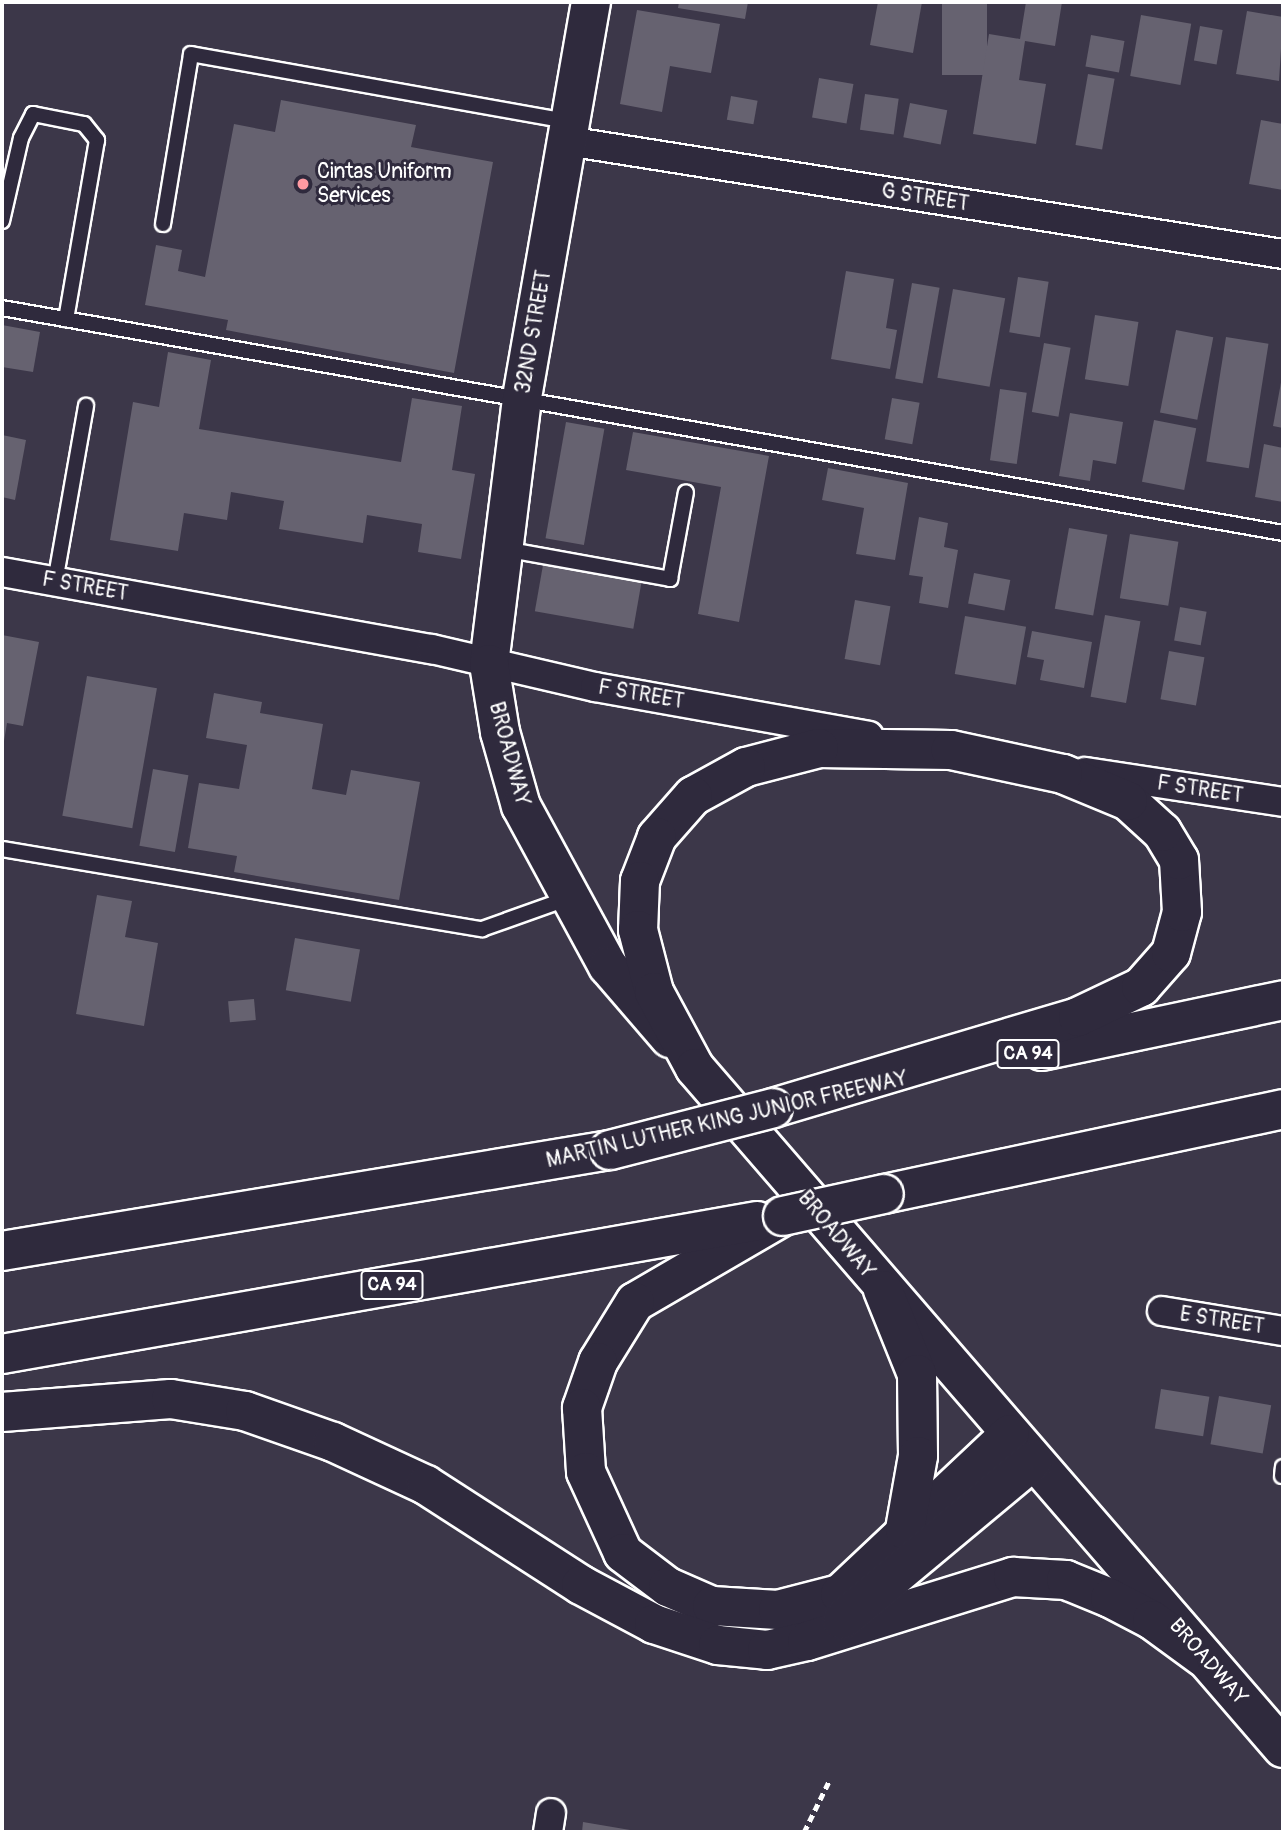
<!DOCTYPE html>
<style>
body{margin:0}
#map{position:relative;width:1285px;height:1834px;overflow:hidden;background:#3c3749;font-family:Pangolin,sans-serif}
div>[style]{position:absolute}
.building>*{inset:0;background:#666270;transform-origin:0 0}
.path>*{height:4.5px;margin-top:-2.25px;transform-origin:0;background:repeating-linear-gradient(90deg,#fff 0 7px,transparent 0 12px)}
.roads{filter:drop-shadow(2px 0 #fff) drop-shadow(-2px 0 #fff) drop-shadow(0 2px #fff) drop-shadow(0 -2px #fff)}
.service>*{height:14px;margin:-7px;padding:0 7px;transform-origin:7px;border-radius:7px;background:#2f2a3d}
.minor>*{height:28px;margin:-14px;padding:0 14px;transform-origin:14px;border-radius:14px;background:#2f2a3d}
.secondary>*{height:38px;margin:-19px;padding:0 19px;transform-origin:19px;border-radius:19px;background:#2f2a3d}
.primary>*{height:38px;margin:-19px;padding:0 19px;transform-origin:19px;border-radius:19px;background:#2f2a3d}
.motorway>*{height:38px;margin:-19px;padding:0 19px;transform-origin:19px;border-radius:19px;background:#2f2a3d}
.bridges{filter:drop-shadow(2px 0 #fff) drop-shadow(-2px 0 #fff) drop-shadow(0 2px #fff) drop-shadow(0 -2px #fff)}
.motorway-bridge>*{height:38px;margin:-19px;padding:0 19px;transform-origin:19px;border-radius:19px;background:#2f2a3d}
.dots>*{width:19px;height:19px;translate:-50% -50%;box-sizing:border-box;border:4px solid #2f2a3d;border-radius:50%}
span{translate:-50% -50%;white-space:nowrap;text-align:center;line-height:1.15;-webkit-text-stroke:6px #2f2a3d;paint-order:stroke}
.shield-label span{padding:2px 5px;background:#2f2a3d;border:2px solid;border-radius:5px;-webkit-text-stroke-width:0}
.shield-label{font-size:19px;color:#fff;font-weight:700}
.poi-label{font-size:21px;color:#fff}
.left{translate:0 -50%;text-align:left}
.street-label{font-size:21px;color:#fff}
.frame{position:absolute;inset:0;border:4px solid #fff;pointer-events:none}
</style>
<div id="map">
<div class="building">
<i style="clip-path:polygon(679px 2px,748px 2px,745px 19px,678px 8px)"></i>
<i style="clip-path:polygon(878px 2px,922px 2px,913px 53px,870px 45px)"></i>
<i style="left:942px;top:2px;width:45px;height:73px"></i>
<i style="clip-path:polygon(1026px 2px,1062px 2px,1055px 46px,1025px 41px,1019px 80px,1046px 84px,1036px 144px,973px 134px,989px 34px,1020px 39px)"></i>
<i style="clip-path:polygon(637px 10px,720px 24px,711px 73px,670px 66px,662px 112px,620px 104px)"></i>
<i style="clip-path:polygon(1247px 11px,1283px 17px,1279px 81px,1236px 74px)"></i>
<i style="left:1141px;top:15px;width:51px;height:62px;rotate:10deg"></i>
<i style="left:1200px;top:26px;width:23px;height:35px;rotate:10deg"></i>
<i style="left:1091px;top:35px;width:34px;height:32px;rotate:10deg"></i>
<i style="left:1088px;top:74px;width:27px;height:72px;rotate:10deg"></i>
<i style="left:819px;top:78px;width:35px;height:40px;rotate:10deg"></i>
<i style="left:865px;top:94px;width:34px;height:36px;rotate:8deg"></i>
<i style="left:731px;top:96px;width:27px;height:24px;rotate:10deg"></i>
<i style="clip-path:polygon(281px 100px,416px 125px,411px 147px,493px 162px,454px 373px,226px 330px,228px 320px,145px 305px,156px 245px,182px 250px,178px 271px,205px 277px,234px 124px,275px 132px)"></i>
<i style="left:910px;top:103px;width:38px;height:35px;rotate:11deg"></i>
<i style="clip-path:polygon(1261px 120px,1283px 124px,1283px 190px,1249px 184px)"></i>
<i style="clip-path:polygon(846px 271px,894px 279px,886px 328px,897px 330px,890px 369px,831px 359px)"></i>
<i style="left:1018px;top:277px;width:31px;height:56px;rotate:9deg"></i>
<i style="left:912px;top:283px;width:28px;height:97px;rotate:10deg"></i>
<i style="left:953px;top:289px;width:53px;height:90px;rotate:10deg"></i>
<i style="left:1095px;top:315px;width:44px;height:65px;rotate:9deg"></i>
<i style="clip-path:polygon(2px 325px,40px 332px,33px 372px,2px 367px)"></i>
<i style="left:1176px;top:330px;width:38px;height:84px;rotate:11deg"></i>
<i style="left:1226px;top:337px;width:43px;height:126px;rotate:9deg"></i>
<i style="left:1044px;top:343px;width:27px;height:70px;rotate:10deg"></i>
<i style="clip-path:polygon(168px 352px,211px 360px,199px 429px,401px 462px,412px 398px,462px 406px,452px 470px,475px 474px,461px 559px,418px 552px,422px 524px,367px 515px,363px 543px,279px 529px,284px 501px,231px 492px,227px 520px,184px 513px,178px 551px,110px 540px,133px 402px,159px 407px)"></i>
<i style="clip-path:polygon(1282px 377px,1283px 377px,1283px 428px,1273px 426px)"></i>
<i style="left:1000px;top:389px;width:27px;height:72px;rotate:8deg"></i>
<i style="left:892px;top:398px;width:28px;height:42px;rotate:10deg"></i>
<i style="clip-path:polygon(1070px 413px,1123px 422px,1116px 464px,1093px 460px,1090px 481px,1059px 476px)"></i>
<i style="left:1154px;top:420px;width:43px;height:63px;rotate:11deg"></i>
<i style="left:566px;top:422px;width:39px;height:118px;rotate:10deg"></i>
<i style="clip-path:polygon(633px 432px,769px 456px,739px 622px,698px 614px,721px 487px,626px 470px)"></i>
<i style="clip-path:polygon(2px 435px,26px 440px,15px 500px,2px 497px)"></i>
<i style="clip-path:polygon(1264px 444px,1283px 448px,1283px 502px,1255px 497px)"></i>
<i style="clip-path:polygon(828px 468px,908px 483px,895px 560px,856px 554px,864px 508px,822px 500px)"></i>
<i style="clip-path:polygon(919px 517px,948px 523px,944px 547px,958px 550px,948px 608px,919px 603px,923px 577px,909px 575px)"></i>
<i style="left:1069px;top:528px;width:39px;height:82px;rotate:10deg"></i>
<i style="left:1130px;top:534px;width:49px;height:65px;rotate:9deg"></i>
<i style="left:543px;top:565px;width:100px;height:47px;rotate:10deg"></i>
<i style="left:974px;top:573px;width:37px;height:31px;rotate:11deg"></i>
<i style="left:855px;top:600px;width:36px;height:60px;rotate:10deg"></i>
<i style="left:1180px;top:607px;width:27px;height:34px;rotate:10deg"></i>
<i style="left:1105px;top:615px;width:36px;height:83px;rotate:10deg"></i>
<i style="left:965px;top:616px;width:62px;height:59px;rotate:10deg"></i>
<i style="clip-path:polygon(1032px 631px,1092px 642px,1084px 688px,1040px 680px,1044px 660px,1027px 657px)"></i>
<i style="clip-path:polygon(2px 635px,39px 642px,23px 726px,7px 723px,3px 747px)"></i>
<i style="left:1169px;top:651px;width:36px;height:49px;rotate:10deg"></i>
<i style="left:87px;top:676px;width:71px;height:142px;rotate:10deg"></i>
<i style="clip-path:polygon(214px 693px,262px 702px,260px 713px,323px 724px,312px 789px,346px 795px,351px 770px,420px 782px,399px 900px,234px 872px,237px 856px,188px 848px,199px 783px,239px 789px,247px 745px,206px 738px)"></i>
<i style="left:153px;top:769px;width:36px;height:78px;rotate:10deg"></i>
<i style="clip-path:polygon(97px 895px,132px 901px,125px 937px,158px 943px,144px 1026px,76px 1014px)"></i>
<i style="left:295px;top:938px;width:66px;height:53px;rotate:10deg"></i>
<i style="left:254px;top:999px;width:21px;height:26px;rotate:85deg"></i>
<i style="left:1161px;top:1389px;width:49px;height:40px;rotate:9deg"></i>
<i style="left:1219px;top:1396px;width:53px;height:49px;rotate:10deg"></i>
<i style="clip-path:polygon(583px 1822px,636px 1831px,636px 1832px,582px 1832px)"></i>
</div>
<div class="path">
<i style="left:804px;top:1832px;width:59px;rotate:-63.9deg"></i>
</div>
<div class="roads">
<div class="service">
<i style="left:2px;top:221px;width:85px;rotate:-77.1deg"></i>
<i style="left:21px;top:138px;width:27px;rotate:-63deg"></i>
<i style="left:33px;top:114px;width:52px;rotate:11.1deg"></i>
<i style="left:84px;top:124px;width:21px;rotate:51deg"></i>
<i style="left:97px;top:140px;width:182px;rotate:99.8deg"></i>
<i style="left:163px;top:224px;width:172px;rotate:-80.6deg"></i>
<i style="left:191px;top:54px;width:384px;rotate:10.1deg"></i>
<i style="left:2px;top:308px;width:1301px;rotate:9.96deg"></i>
<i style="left:504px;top:549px;width:169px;rotate:10.2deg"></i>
<i style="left:670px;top:579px;width:88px;rotate:-79.6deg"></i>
<i style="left:55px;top:582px;width:179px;rotate:-80deg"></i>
<i style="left:2px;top:849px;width:487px;rotate:9.5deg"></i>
<i style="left:482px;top:929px;width:92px;rotate:-19.6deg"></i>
<i style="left:1282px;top:1476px;width:9px;rotate:-84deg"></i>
</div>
<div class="minor">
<i style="left:567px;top:141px;width:725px;rotate:8.97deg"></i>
<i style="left:2px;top:572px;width:437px;rotate:10.2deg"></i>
<i style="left:432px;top:649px;width:167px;rotate:13.1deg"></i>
<i style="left:595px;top:687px;width:278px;rotate:10.1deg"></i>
<i style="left:1085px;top:772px;width:200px;rotate:8.6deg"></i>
<i style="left:1162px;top:1311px;width:123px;rotate:9.4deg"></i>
<i style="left:548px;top:1832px;width:19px;rotate:-81deg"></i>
</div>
<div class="secondary">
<i style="left:591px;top:2px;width:403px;rotate:99.9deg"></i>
<i style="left:522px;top:399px;width:267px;rotate:97.1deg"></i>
<i style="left:489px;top:664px;width:69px;rotate:80.8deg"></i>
<i style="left:500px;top:732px;width:77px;rotate:74.2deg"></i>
<i style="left:521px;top:806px;width:182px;rotate:61.5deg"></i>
<i style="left:608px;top:966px;width:95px;rotate:49.3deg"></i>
</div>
<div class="primary">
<i style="left:951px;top:750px;width:132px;rotate:-179.1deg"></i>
<i style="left:819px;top:748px;width:75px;rotate:165.4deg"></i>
<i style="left:746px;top:767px;width:60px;rotate:151.3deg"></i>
<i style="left:693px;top:796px;width:55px;rotate:131.3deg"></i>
<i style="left:657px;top:837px;width:47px;rotate:111.1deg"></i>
<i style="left:640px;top:881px;width:49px;rotate:92.3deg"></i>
<i style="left:638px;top:930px;width:64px;rotate:75.5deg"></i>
<i style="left:654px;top:992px;width:86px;rotate:61.7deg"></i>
<i style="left:695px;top:1068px;width:899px;rotate:49.15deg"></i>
</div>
<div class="motorway">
<i style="left:1042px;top:1051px;width:246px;rotate:-11.9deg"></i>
<i style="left:773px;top:1108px;width:318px;rotate:-16.6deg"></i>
<i style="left:1078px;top:1017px;width:70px;rotate:-25.5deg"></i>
<i style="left:1141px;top:987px;width:45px;rotate:-48.6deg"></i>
<i style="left:1171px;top:953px;width:42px;rotate:-75deg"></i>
<i style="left:1182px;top:912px;width:52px;rotate:-93.3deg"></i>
<i style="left:1179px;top:860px;width:33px;rotate:-121deg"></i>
<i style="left:1162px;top:832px;width:46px;rotate:-137.6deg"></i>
<i style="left:1128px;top:801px;width:70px;rotate:-157.4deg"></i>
<i style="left:1063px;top:774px;width:115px;rotate:-167.9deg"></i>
<i style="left:884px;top:1194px;width:408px;rotate:-12deg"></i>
<i style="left:783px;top:1216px;width:171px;rotate:149.8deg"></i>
<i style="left:635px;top:1302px;width:70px;rotate:121.7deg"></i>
<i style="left:598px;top:1362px;width:49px;rotate:109.2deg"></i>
<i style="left:582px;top:1408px;width:64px;rotate:86.4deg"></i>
<i style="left:586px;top:1472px;width:89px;rotate:65.4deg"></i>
<i style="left:623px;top:1553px;width:56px;rotate:37.1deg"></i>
<i style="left:668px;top:1587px;width:48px;rotate:23.4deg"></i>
<i style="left:712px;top:1606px;width:66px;rotate:3.5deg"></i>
<i style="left:778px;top:1610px;width:64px;rotate:-14.5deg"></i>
<i style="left:840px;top:1594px;width:233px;rotate:-43.3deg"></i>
<i style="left:2px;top:1251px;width:616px;rotate:-9.43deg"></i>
<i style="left:883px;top:1290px;width:91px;rotate:68deg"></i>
<i style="left:917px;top:1374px;width:82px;rotate:89.3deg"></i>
<i style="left:918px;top:1456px;width:75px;rotate:100deg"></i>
<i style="left:2px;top:1354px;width:767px;rotate:-9.99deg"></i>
<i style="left:2px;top:1412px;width:169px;rotate:-4.4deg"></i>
<i style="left:171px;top:1399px;width:75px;rotate:9.2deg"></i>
<i style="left:245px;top:1411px;width:93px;rotate:19.4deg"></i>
<i style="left:333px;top:1442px;width:102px;rotate:24.8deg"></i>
<i style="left:426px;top:1485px;width:184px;rotate:32.8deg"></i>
<i style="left:581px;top:1585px;width:83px;rotate:28.1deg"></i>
<i style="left:654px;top:1624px;width:67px;rotate:18.2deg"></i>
<i style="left:718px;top:1645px;width:49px;rotate:5.8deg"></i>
<i style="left:767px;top:1650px;width:41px;rotate:-12.7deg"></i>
<i style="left:807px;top:1641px;width:216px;rotate:-17.3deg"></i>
<i style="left:1013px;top:1577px;width:53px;rotate:3.2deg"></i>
<i style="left:1066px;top:1580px;width:48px;rotate:22.2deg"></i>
<i style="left:1110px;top:1598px;width:47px;rotate:27.6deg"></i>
<i style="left:1152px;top:1620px;width:63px;rotate:36deg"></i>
<i style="left:842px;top:1620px;width:249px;rotate:-39.8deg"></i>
</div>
</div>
<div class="bridges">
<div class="motorway-bridge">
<i style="left:610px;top:1150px;width:168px;rotate:-14.4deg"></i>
<i style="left:783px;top:1216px;width:103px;rotate:-12.3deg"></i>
</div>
</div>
<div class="dots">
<i style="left:303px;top:184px;background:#ff9aa2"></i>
</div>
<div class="shield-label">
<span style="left:1028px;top:1054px">CA 94</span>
<span style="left:392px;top:1285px">CA 94</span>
</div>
<div class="poi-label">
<span class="left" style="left:317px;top:184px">Cintas Uniform<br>Services</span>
</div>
<div class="street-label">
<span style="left:925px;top:198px;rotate:9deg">G STREET</span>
<span style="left:534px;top:332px;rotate:-80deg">32ND STREET</span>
<span style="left:85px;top:587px;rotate:10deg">F STREET</span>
<span style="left:641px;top:695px;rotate:10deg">F STREET</span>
<span style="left:509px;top:754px;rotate:75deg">BROADWAY</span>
<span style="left:1200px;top:790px;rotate:9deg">F STREET</span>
<span style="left:727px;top:1120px;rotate:-13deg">MARTIN LUTHER KING JUNIOR FREEWAY</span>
<span style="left:836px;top:1235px;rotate:50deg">BROADWAY</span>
<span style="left:1222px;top:1321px;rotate:9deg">E STREET</span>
<span style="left:1208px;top:1662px;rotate:49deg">BROADWAY</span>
</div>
<div class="frame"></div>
</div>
